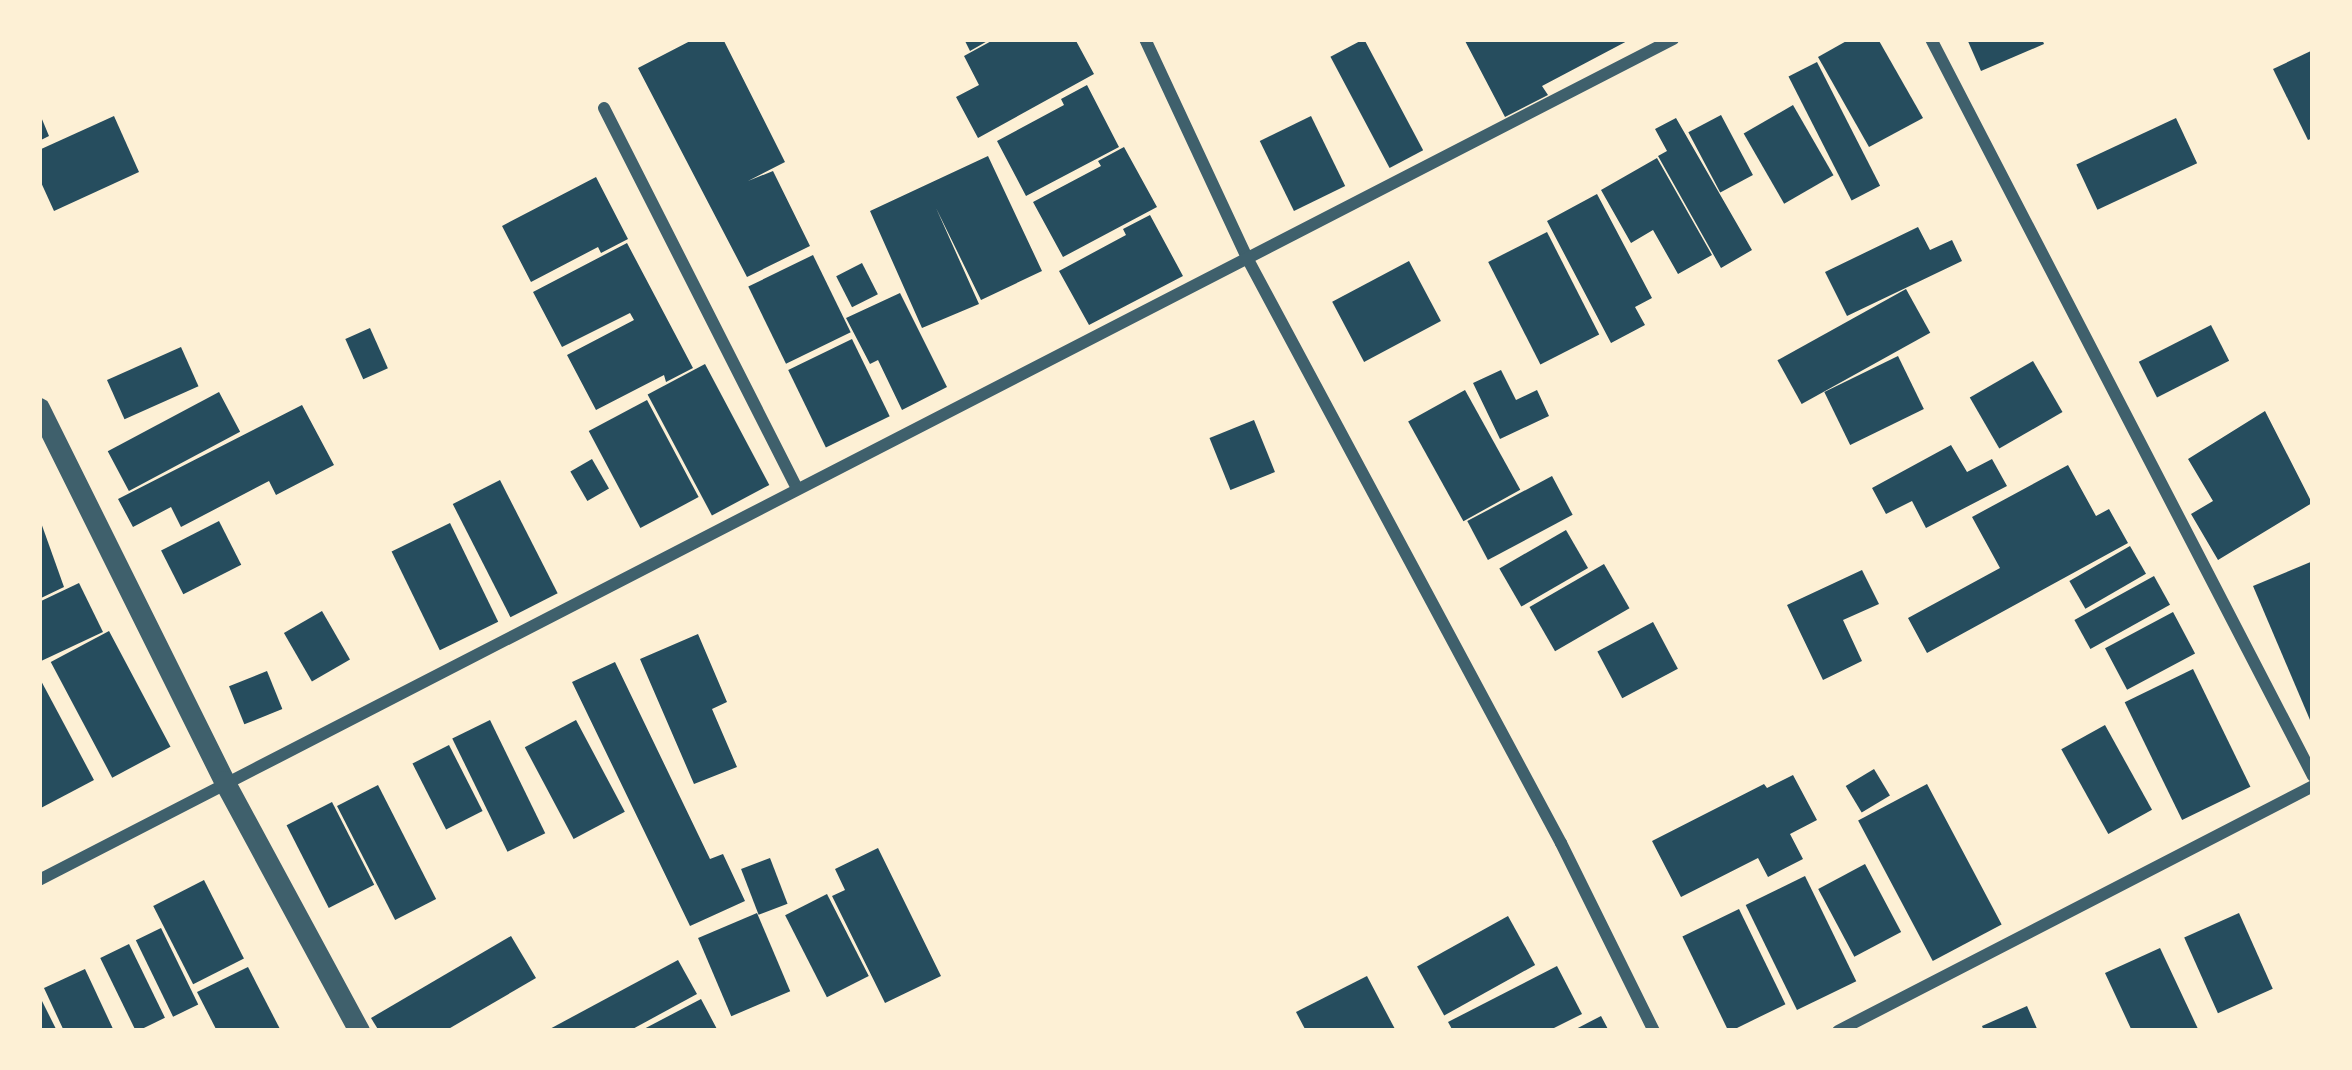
<!DOCTYPE html>
<style>
body{margin:0}
#map{position:relative;width:2352px;height:1070px;overflow:hidden;background:#fdf0d5;font-family:"DejaVu Sans",sans-serif}
div>[style]{position:absolute}
.building>*{inset:0;background:#264d5e;transform-origin:0 0}
.minor>*{height:12px;margin:-6px;padding:0 6px;transform-origin:6px;border-radius:6px;background:#3f606c}
.tertiary>*{height:21px;margin:-10.5px;padding:0 10.5px;transform-origin:10.5px;border-radius:10.5px;background:#3f606c}
span{translate:-50% -50%;white-space:nowrap;text-align:center;line-height:1.15;-webkit-text-stroke:9px #fdf0d5;paint-order:stroke}
.frame{position:absolute;inset:0;border:42px solid #fdf0d5;pointer-events:none}
</style>
<div id="map">
<div class="building">
<i style="clip-path:polygon(694px 39px,723px 39px,785px 162px,748px 181px,773px 171px,810px 246px,747px 277px,638px 68px)"></i>
<i style="clip-path:polygon(964px 39px,991px 39px,970px 51px)"></i>
<i style="clip-path:polygon(995px 39px,1075px 39px,1094px 74px,978px 138px,956px 97px,979px 85px,964px 56px)"></i>
<i style="left:1364px;top:39px;width:126px;height:38px;rotate:62deg"></i>
<i style="clip-path:polygon(1464px 39px,1631px 39px,1542px 86px,1548px 95px,1505px 117px)"></i>
<i style="clip-path:polygon(1850px 39px,1878px 39px,1923px 118px,1869px 147px,1818px 57px)"></i>
<i style="clip-path:polygon(1967px 39px,2042px 39px,2044px 44px,1981px 71px)"></i>
<i style="clip-path:polygon(2313px 50px,2313px 138px,2308px 140px,2273px 69px)"></i>
<i style="left:1817px;top:62px;width:139px;height:32px;rotate:63deg"></i>
<i style="clip-path:polygon(1087px 85px,1119px 147px,1026px 196px,997px 141px,1064px 105px,1061px 99px)"></i>
<i style="left:1793px;top:105px;width:81px;height:57px;rotate:60deg"></i>
<i style="clip-path:polygon(39px 112px,49px 136px,39px 141px)"></i>
<i style="left:1721px;top:115px;width:68px;height:37px;rotate:62deg"></i>
<i style="clip-path:polygon(114px 116px,139px 172px,54px 211px,39px 178px,39px 150px)"></i>
<i style="left:1311px;top:116px;width:78px;height:57px;rotate:64deg"></i>
<i style="clip-path:polygon(1676px 118px,1752px 250px,1721px 268px,1658px 156px,1667px 151px,1655px 129px)"></i>
<i style="left:2176px;top:118px;width:50px;height:110px;rotate:65deg"></i>
<i style="clip-path:polygon(1124px 147px,1157px 207px,1063px 257px,1033px 202px,1101px 166px,1098px 161px)"></i>
<i style="clip-path:polygon(988px 156px,1042px 271px,981px 300px,936px 208px,979px 304px,922px 328px,870px 211px)"></i>
<i style="clip-path:polygon(1657px 158px,1712px 255px,1678px 274px,1653px 230px,1631px 243px,1601px 190px)"></i>
<i style="clip-path:polygon(596px 177px,628px 239px,601px 253px,598px 247px,531px 282px,502px 226px)"></i>
<i style="clip-path:polygon(1597px 194px,1652px 298px,1635px 307px,1645px 325px,1611px 343px,1547px 221px)"></i>
<i style="clip-path:polygon(1150px 215px,1183px 276px,1089px 325px,1059px 271px,1126px 235px,1123px 229px)"></i>
<i style="clip-path:polygon(1918px 227px,1930px 250px,1952px 240px,1962px 261px,1847px 316px,1825px 272px)"></i>
<i style="left:1547px;top:232px;width:115px;height:66px;rotate:63deg"></i>
<i style="clip-path:polygon(627px 243px,693px 368px,666px 382px,664px 375px,596px 410px,567px 355px,634px 320px,630px 313px,562px 347px,533px 292px)"></i>
<i style="left:813px;top:255px;width:86px;height:72px;rotate:64deg"></i>
<i style="left:1409px;top:261px;width:68px;height:87px;rotate:62deg"></i>
<i style="left:862px;top:263px;width:35px;height:29px;rotate:63deg"></i>
<i style="left:1906px;top:289px;width:50px;height:147px;rotate:61deg"></i>
<i style="clip-path:polygon(900px 293px,947px 387px,902px 410px,878px 360px,870px 364px,846px 318px)"></i>
<i style="left:2211px;top:325px;width:40px;height:81px;rotate:63deg"></i>
<i style="left:370px;top:328px;width:44px;height:27px;rotate:66deg"></i>
<i style="left:852px;top:339px;width:86px;height:71px;rotate:64deg"></i>
<i style="left:181px;top:347px;width:43px;height:81px;rotate:66deg"></i>
<i style="left:1898px;top:356px;width:59px;height:82px;rotate:64deg"></i>
<i style="left:2033px;top:361px;width:59px;height:73px;rotate:60deg"></i>
<i style="left:705px;top:364px;width:137px;height:65px;rotate:62deg"></i>
<i style="clip-path:polygon(1501px 370px,1516px 400px,1537px 390px,1549px 416px,1500px 439px,1473px 383px)"></i>
<i style="left:1465px;top:390px;width:114px;height:65px;rotate:61deg"></i>
<i style="left:219px;top:392px;width:45px;height:126px;rotate:62deg"></i>
<i style="left:647px;top:400px;width:110px;height:66px;rotate:62deg"></i>
<i style="clip-path:polygon(302px 405px,334px 465px,276px 495px,269px 481px,181px 527px,171px 507px,133px 527px,118px 499px)"></i>
<i style="clip-path:polygon(2265px 411px,2312px 503px,2218px 560px,2191px 514px,2213px 501px,2188px 459px)"></i>
<i style="left:1254px;top:420px;width:56px;height:48px;rotate:68deg"></i>
<i style="clip-path:polygon(1951px 445px,1967px 472px,1992px 459px,2007px 486px,1926px 528px,1912px 501px,1886px 514px,1872px 488px)"></i>
<i style="left:592px;top:459px;width:34px;height:25px;rotate:60deg"></i>
<i style="clip-path:polygon(2068px 465px,2096px 516px,2109px 509px,2128px 543px,1927px 653px,1908px 618px,2000px 568px,1972px 517px)"></i>
<i style="left:1552px;top:476px;width:44px;height:96px;rotate:62deg"></i>
<i style="left:500px;top:480px;width:127px;height:53px;rotate:63deg"></i>
<i style="clip-path:polygon(39px 517px,64px 587px,39px 599px)"></i>
<i style="left:219px;top:521px;width:49px;height:65px;rotate:63deg"></i>
<i style="left:450px;top:523px;width:110px;height:65px;rotate:64deg"></i>
<i style="left:1566px;top:530px;width:44px;height:77px;rotate:60deg"></i>
<i style="left:2130px;top:546px;width:32px;height:70px;rotate:60deg"></i>
<i style="clip-path:polygon(2313px 561px,2313px 727px,2253px 586px)"></i>
<i style="left:1604px;top:564px;width:51px;height:86px;rotate:60deg"></i>
<i style="clip-path:polygon(1862px 570px,1879px 604px,1843px 620px,1862px 661px,1823px 680px,1787px 605px)"></i>
<i style="left:2154px;top:576px;width:33px;height:91px;rotate:61deg"></i>
<i style="clip-path:polygon(79px 583px,103px 632px,39px 662px,39px 602px)"></i>
<i style="left:322px;top:611px;width:56px;height:44px;rotate:60deg"></i>
<i style="left:2173px;top:612px;width:47px;height:77px;rotate:62deg"></i>
<i style="left:1653px;top:622px;width:53px;height:63px;rotate:62deg"></i>
<i style="left:109px;top:631px;width:131px;height:66px;rotate:62deg"></i>
<i style="clip-path:polygon(698px 634px,727px 702px,712px 709px,737px 767px,694px 784px,640px 659px)"></i>
<i style="clip-path:polygon(615px 662px,710px 859px,723px 854px,745px 901px,690px 926px,572px 682px)"></i>
<i style="left:2193px;top:669px;width:131px;height:76px;rotate:64deg"></i>
<i style="left:267px;top:671px;width:41px;height:41px;rotate:68deg"></i>
<i style="clip-path:polygon(39px 677px,94px 780px,39px 809px)"></i>
<i style="left:490px;top:720px;width:126px;height:42px;rotate:64deg"></i>
<i style="left:576px;top:720px;width:104px;height:58px;rotate:62deg"></i>
<i style="left:2105px;top:725px;width:97px;height:50px;rotate:61deg"></i>
<i style="left:449px;top:745px;width:74px;height:41px;rotate:63deg"></i>
<i style="left:1874px;top:769px;width:31px;height:33px;rotate:59deg"></i>
<i style="clip-path:polygon(1793px 775px,1817px 820px,1790px 834px,1803px 859px,1768px 877px,1758px 858px,1681px 897px,1652px 841px,1764px 784px,1767px 788px)"></i>
<i style="left:1927px;top:784px;width:159px;height:78px;rotate:62deg"></i>
<i style="left:378px;top:785px;width:128px;height:46px;rotate:63deg"></i>
<i style="left:332px;top:802px;width:93px;height:51px;rotate:63deg"></i>
<i style="clip-path:polygon(878px 848px,941px 976px,885px 1003px,832px 896px,845px 890px,835px 869px)"></i>
<i style="left:770px;top:858px;width:49px;height:31px;rotate:69deg"></i>
<i style="left:1865px;top:864px;width:77px;height:53px;rotate:62deg"></i>
<i style="left:1805px;top:876px;width:117px;height:66px;rotate:64deg"></i>
<i style="left:204px;top:880px;width:88px;height:57px;rotate:63deg"></i>
<i style="left:827px;top:894px;width:92px;height:47px;rotate:63deg"></i>
<i style="left:1739px;top:909px;width:106px;height:63px;rotate:64deg"></i>
<i style="left:757px;top:913px;width:85px;height:64px;rotate:67deg"></i>
<i style="left:2239px;top:913px;width:83px;height:60px;rotate:66deg"></i>
<i style="left:1508px;top:916px;width:56px;height:104px;rotate:61deg"></i>
<i style="left:161px;top:928px;width:85px;height:28px;rotate:64deg"></i>
<i style="clip-path:polygon(511px 936px,536px 978px,445px 1031px,379px 1031px,371px 1018px)"></i>
<i style="left:129px;top:944px;width:82px;height:32px;rotate:64deg"></i>
<i style="clip-path:polygon(2160px 948px,2199px 1031px,2132px 1031px,2105px 973px)"></i>
<i style="clip-path:polygon(678px 960px,697px 994px,629px 1031px,546px 1031px)"></i>
<i style="clip-path:polygon(1557px 966px,1582px 1014px,1548px 1031px,1453px 1031px,1448px 1022px)"></i>
<i style="clip-path:polygon(248px 967px,281px 1031px,217px 1031px,197px 992px)"></i>
<i style="clip-path:polygon(85px 969px,114px 1031px,64px 1031px,44px 988px)"></i>
<i style="clip-path:polygon(1367px 976px,1396px 1031px,1306px 1031px,1296px 1012px)"></i>
<i style="clip-path:polygon(39px 995px,57px 1031px,39px 1031px)"></i>
<i style="clip-path:polygon(701px 999px,718px 1031px,640px 1031px)"></i>
<i style="clip-path:polygon(2027px 1006px,2038px 1031px,1984px 1031px,1982px 1026px)"></i>
<i style="clip-path:polygon(1601px 1016px,1609px 1031px,1572px 1031px)"></i>
</div>
<div class="minor">
<i style="left:1145px;top:39px;width:239px;rotate:65deg"></i>
<i style="left:1246px;top:256px;width:666px;rotate:61.78deg"></i>
<i style="left:1561px;top:843px;width:210px;rotate:63.7deg"></i>
<i style="left:1931px;top:39px;width:830px;rotate:62.6deg"></i>
<i style="left:604px;top:108px;width:425px;rotate:63.1deg"></i>
<i style="left:39px;top:880px;width:1838px;rotate:-27.23deg"></i>
<i style="left:1838px;top:1031px;width:534px;rotate:-27.28deg"></i>
</div>
<div class="tertiary">
<i style="left:39px;top:408px;width:416px;rotate:63.6deg"></i>
<i style="left:224px;top:781px;width:284px;rotate:61.6deg"></i>
</div>
<div class="frame"></div>
</div>
